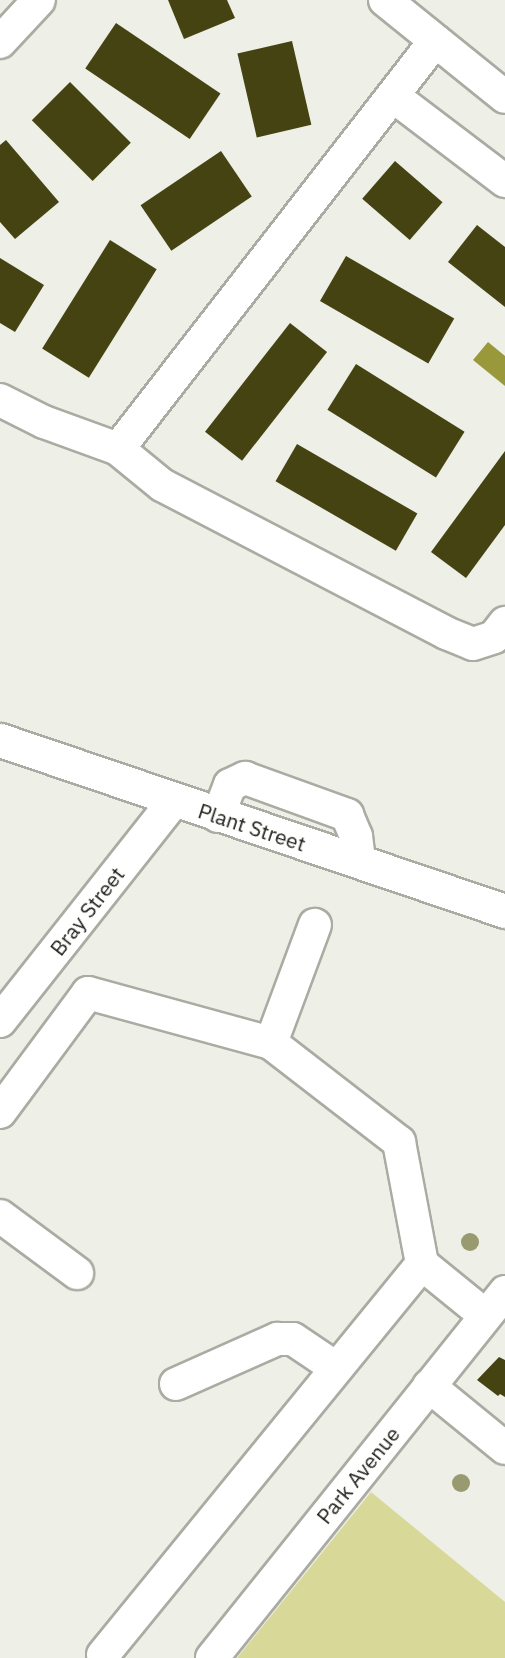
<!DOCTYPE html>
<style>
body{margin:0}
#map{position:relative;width:505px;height:1658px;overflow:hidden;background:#eeefe6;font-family:"IBM Plex Sans",sans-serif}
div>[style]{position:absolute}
.green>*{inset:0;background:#d8d999}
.water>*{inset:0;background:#99983b}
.building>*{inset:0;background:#444311;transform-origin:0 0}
.roads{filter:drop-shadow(2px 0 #aaaba2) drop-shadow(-2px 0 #aaaba2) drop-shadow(0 2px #aaaba2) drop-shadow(0 -2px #aaaba2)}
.minor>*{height:32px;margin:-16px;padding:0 16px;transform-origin:16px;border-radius:16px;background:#fff}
.major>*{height:33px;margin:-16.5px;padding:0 16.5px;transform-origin:16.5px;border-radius:16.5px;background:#fff}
.trees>*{width:18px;height:18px;margin:-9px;border-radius:50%;background:#9a9a70}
span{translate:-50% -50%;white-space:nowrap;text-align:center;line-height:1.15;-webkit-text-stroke:6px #fffffe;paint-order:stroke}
.street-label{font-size:21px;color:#21221e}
</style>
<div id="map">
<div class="green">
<i style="clip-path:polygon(371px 1492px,505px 1602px,505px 1658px,237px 1658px)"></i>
</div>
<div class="water">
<i style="clip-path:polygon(488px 342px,505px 356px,505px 386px,473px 360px)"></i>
</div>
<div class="building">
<i style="clip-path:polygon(168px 0,227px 0,235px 18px,184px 39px)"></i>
<i style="left:116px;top:23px;width:126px;height:55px;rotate:34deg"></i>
<i style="left:292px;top:41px;width:86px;height:56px;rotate:77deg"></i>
<i style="left:70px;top:82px;width:86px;height:54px;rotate:45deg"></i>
<i style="clip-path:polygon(6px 140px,59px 202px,15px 239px,0 222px,0 145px)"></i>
<i style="left:221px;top:151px;width:55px;height:97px;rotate:56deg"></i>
<i style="left:395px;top:161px;width:63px;height:50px;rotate:41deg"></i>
<i style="clip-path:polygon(477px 225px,505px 247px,505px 307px,448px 262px)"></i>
<i style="left:110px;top:240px;width:55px;height:128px;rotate:32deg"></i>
<i style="left:346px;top:256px;width:125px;height:52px;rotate:30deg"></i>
<i style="clip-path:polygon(0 258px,44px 285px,15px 332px,0 323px)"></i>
<i style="left:290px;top:323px;width:47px;height:138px;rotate:38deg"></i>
<i style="left:356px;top:364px;width:128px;height:54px;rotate:32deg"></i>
<i style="left:297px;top:444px;width:139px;height:43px;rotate:30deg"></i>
<i style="clip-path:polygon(505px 451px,505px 525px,466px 578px,431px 552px)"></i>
<i style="clip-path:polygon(499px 1357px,505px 1360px,505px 1397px,500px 1394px,498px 1396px,477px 1380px)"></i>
</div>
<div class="roads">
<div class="minor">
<i style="left:385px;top:0;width:154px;rotate:38.9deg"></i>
<i style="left:0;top:42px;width:57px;rotate:-47.1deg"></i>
<i style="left:393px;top:96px;width:141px;rotate:37.2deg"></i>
<i style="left:0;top:400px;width:49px;rotate:26.6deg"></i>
<i style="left:44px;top:422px;width:79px;rotate:20deg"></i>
<i style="left:118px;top:449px;width:57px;rotate:39.3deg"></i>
<i style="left:162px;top:485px;width:320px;rotate:27.5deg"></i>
<i style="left:446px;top:633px;width:29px;rotate:22deg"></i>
<i style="left:473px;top:644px;width:22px;rotate:-18deg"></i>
<i style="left:494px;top:637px;width:18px;rotate:-52deg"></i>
<i style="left:118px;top:449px;width:517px;rotate:-52.15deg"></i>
<i style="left:218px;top:816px;width:33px;rotate:-69deg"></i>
<i style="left:230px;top:785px;width:17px;rotate:-25deg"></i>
<i style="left:245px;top:778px;width:109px;rotate:19.9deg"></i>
<i style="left:347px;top:815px;width:23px;rotate:67deg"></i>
<i style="left:356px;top:836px;width:26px;rotate:83deg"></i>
<i style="left:0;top:1021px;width:280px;rotate:-51.7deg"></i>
<i style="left:271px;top:1043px;width:126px;rotate:-69.6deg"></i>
<i style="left:0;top:1112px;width:148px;rotate:-53.5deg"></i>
<i style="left:88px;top:993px;width:190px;rotate:15.3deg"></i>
<i style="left:271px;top:1043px;width:162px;rotate:37.7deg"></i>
<i style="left:399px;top:1142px;width:124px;rotate:79.3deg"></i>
<i style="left:422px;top:1264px;width:82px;rotate:39.1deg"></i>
<i style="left:0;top:1216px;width:96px;rotate:36.5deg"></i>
<i style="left:176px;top:1384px;width:111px;rotate:-24deg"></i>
<i style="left:277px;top:1339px;width:16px"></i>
<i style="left:293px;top:1339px;width:52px;rotate:34deg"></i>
<i style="left:429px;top:1386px;width:98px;rotate:39.2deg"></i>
<i style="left:103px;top:1655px;width:505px;rotate:-50.79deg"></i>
<i style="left:212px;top:1658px;width:469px;rotate:-51.3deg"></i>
</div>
<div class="major">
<i style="left:0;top:740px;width:533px;rotate:18.71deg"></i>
</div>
</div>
<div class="trees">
<i style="left:470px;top:1242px"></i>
<i style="left:461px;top:1483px"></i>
</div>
<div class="street-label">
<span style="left:252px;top:827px;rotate:18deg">Plant Street</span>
<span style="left:87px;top:911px;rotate:-52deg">Bray Street</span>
<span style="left:358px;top:1475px;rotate:-51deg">Park Avenue</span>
</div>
</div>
